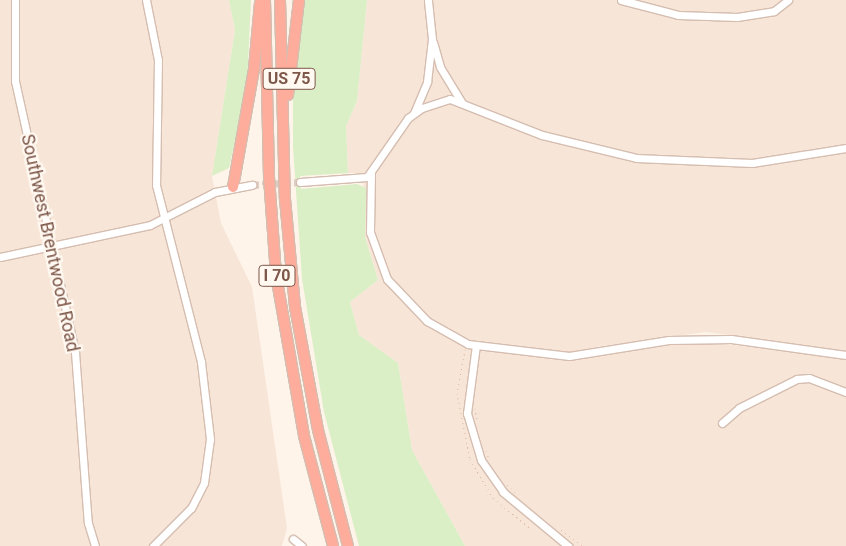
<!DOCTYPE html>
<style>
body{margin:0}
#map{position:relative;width:846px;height:546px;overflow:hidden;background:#fef4ea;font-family:Roboto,sans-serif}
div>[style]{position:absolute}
.residential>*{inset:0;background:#f7e6d7}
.green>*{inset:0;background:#daefc6}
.minor-tunnel>*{height:7px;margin-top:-3.5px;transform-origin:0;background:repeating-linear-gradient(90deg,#decdc2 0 7px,transparent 0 10.5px)}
.path>*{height:1px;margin-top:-0.5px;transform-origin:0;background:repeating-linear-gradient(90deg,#ddb2a0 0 1px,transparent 0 5px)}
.roads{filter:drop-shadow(1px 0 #d5bdb0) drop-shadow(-1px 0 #d5bdb0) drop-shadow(0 1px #d5bdb0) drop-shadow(0 -1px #d5bdb0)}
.minor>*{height:7px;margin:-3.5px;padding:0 3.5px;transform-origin:3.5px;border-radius:3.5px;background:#fff}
.highway>*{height:10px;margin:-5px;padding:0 5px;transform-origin:5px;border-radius:5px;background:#feac9b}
span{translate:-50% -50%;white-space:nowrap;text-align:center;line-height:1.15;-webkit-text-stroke:4.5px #fff9f2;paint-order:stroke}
.shield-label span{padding:1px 4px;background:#fff9f2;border:1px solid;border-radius:4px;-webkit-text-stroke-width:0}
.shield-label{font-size:16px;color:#7d5749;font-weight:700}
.street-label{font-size:18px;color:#7d5749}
</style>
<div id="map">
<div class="residential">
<i style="clip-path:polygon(0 0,229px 0,235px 30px,212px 176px,221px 223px,252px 287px,287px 528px,282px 546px,0 546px)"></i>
<i style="clip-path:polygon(367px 0,846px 0,846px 351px,706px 332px,595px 347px,595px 356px,663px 344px,709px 342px,846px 359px,846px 546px,465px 546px,412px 450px,398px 363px,359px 335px,350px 302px,378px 280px,365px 237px,363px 173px,348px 173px,346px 126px,357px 101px)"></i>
</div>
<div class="green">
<i style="clip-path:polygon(229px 0,251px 0,247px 85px,229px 168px,212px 176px,235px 30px)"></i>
<i style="clip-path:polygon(303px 0,367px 0,357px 101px,346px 126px,348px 173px,300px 176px,301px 189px,357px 184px,366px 188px,365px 237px,378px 280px,350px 302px,359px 335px,398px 363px,412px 450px,465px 546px,359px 546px,324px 412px,302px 279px,293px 147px,293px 85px)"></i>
</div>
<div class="minor-tunnel">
<i style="left:252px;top:185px;width:48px;rotate:-3.6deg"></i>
</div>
<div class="path">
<i style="left:465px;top:349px;width:45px;rotate:100.3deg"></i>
<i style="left:457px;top:393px;width:67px;rotate:78.9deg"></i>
<i style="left:470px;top:459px;width:45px;rotate:59.5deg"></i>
<i style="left:493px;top:498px;width:49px;rotate:39.2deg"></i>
<i style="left:475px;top:408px;width:11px;rotate:80deg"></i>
<i style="left:486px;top:451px;width:9px;rotate:69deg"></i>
<i style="left:507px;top:485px;width:11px;rotate:41deg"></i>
<i style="left:561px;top:530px;width:26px;rotate:37deg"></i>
</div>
<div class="roads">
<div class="minor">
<i style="left:15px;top:0;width:81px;rotate:90deg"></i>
<i style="left:15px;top:81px;width:278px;rotate:77.5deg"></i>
<i style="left:75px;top:352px;width:171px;rotate:85.7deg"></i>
<i style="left:88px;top:523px;width:24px;rotate:73deg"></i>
<i style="left:146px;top:0;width:61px;rotate:78.7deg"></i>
<i style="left:158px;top:60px;width:125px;rotate:90.9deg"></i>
<i style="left:156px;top:185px;width:183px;rotate:75.7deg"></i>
<i style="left:201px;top:362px;width:78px;rotate:83.3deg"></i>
<i style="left:210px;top:439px;width:44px;rotate:97.8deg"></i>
<i style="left:204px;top:483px;width:28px;rotate:117deg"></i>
<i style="left:191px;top:508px;width:54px;rotate:135deg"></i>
<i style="left:621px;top:0;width:59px;rotate:14.7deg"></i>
<i style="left:678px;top:15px;width:59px;rotate:1.9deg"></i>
<i style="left:737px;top:17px;width:37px;rotate:-9deg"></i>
<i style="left:774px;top:11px;width:18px;rotate:-38deg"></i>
<i style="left:433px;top:42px;width:26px;rotate:74deg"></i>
<i style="left:440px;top:67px;width:42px;rotate:58.6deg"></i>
<i style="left:414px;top:113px;width:34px;rotate:-67deg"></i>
<i style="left:427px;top:82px;width:43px;rotate:-83.4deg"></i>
<i style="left:432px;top:39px;width:39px;rotate:-96deg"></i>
<i style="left:371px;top:174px;width:58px;rotate:91deg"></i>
<i style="left:370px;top:232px;width:50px;rotate:70.1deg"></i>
<i style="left:387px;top:279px;width:58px;rotate:46.4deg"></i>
<i style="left:427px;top:321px;width:47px;rotate:29.3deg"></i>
<i style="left:468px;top:344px;width:102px;rotate:6.8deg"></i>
<i style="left:569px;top:356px;width:101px;rotate:-9.1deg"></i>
<i style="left:669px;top:340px;width:62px;rotate:-0.9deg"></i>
<i style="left:731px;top:339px;width:116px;rotate:7.9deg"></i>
<i style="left:300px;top:182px;width:67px;rotate:-4.3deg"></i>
<i style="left:367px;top:177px;width:72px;rotate:-55.2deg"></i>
<i style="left:408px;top:118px;width:17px;rotate:-36deg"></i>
<i style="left:422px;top:108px;width:29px;rotate:-18deg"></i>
<i style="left:450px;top:99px;width:99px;rotate:21.4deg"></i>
<i style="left:542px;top:135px;width:97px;rotate:13.7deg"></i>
<i style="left:636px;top:158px;width:116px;rotate:2.5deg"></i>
<i style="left:752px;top:163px;width:95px;rotate:-9.1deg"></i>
<i style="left:0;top:257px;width:153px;rotate:-12deg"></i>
<i style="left:150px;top:225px;width:73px;rotate:-26.9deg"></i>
<i style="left:215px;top:192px;width:38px;rotate:-11deg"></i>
<i style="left:476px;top:345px;width:69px;rotate:97.5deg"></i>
<i style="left:467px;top:413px;width:49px;rotate:73.4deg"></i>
<i style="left:481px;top:460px;width:39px;rotate:55deg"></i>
<i style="left:503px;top:492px;width:85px;rotate:39.7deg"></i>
<i style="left:722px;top:423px;width:23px;rotate:-41deg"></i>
<i style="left:739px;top:408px;width:65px;rotate:-26.6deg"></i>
<i style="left:797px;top:379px;width:12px;rotate:-5deg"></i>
<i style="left:809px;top:378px;width:40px;rotate:21deg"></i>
<i style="left:293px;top:539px;width:11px;rotate:38deg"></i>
</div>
<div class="highway">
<i style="left:265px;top:0;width:177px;rotate:88.7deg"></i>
<i style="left:269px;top:177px;width:98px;rotate:85.9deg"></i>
<i style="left:276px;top:275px;width:163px;rotate:80.1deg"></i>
<i style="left:304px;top:436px;width:114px;rotate:75.2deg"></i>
<i style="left:280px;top:0;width:199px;rotate:88.6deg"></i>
<i style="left:285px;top:199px;width:108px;rotate:84.7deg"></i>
<i style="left:295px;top:307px;width:125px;rotate:79.4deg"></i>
<i style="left:318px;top:430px;width:120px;rotate:75.5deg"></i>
<i style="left:288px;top:95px;width:96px;rotate:-83.4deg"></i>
<i style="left:233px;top:187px;width:120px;rotate:-79.9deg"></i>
<i style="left:254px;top:69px;width:66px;rotate:-84.8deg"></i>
</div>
</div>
<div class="shield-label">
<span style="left:289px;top:79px">US 75</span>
<span style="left:277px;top:276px">I 70</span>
</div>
<div class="street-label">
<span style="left:50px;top:243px;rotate:78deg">Southwest Brentwood Road</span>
</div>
</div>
